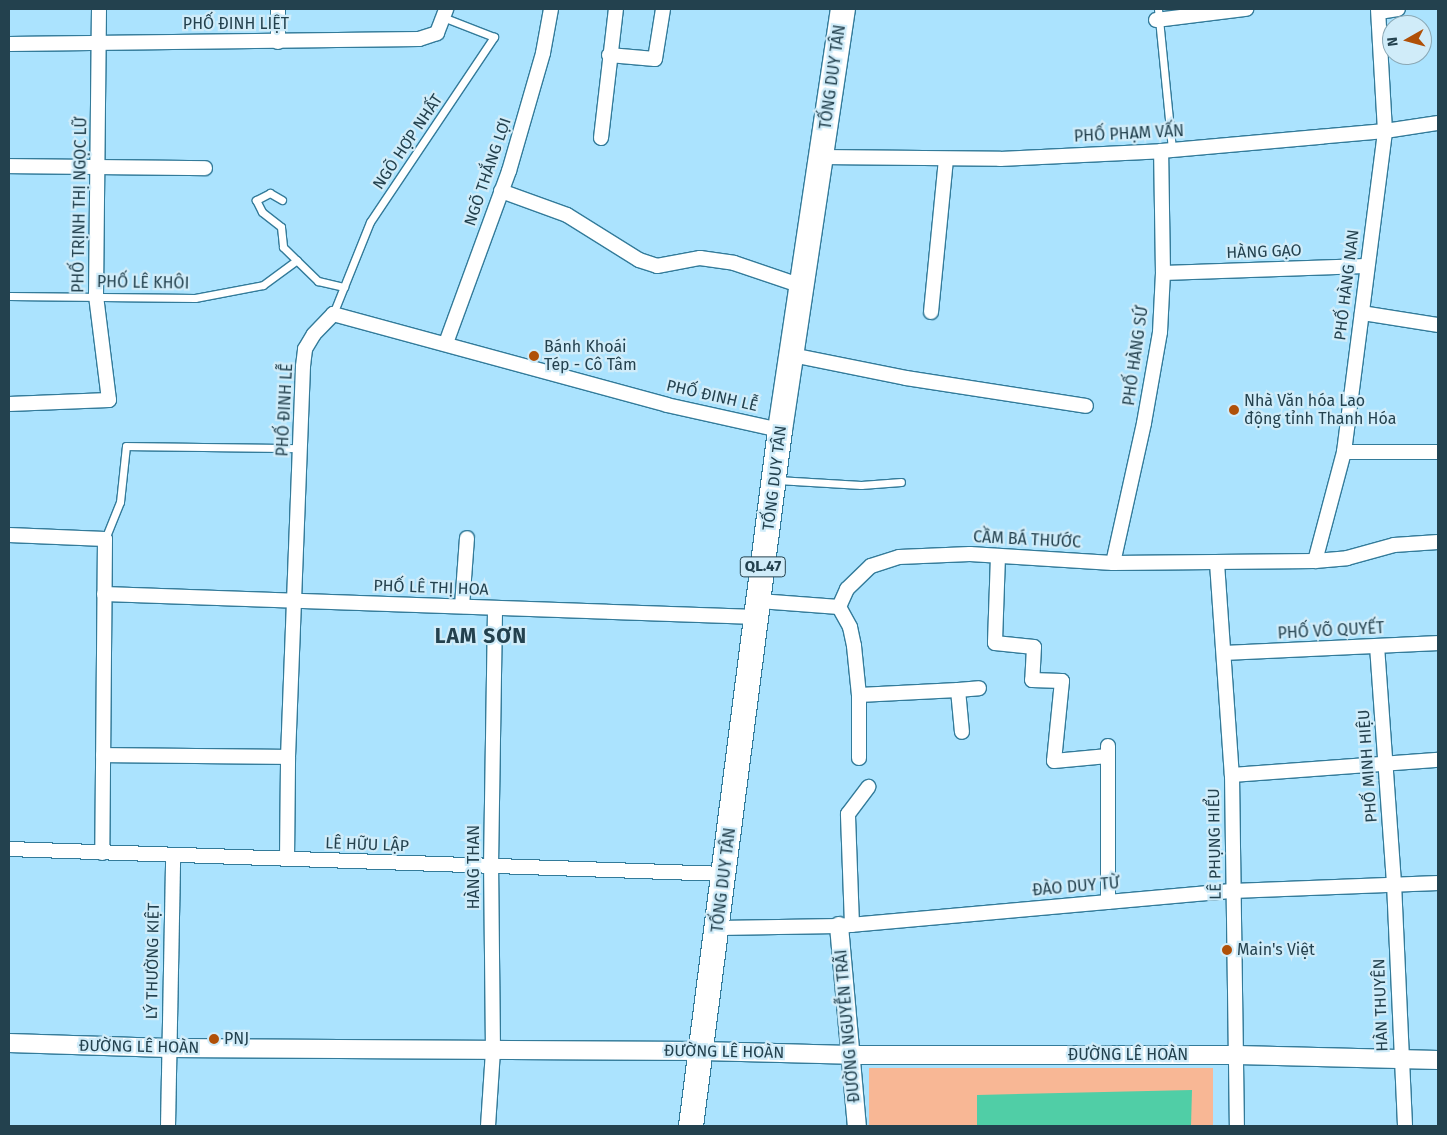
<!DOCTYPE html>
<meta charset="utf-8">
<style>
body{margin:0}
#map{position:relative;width:1447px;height:1135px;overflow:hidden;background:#abe3fe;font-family:"Fira Sans",sans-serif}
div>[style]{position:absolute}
.green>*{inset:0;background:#f8b795;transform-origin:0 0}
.water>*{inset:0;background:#50cea6}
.roads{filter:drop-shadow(1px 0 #337b9a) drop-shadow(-1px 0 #337b9a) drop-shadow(0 1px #337b9a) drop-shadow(0 -1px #337b9a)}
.service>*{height:7px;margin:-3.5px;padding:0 3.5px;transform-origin:3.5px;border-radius:3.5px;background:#fff}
.minor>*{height:14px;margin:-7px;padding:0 7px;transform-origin:7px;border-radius:7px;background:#fff}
.tertiary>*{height:18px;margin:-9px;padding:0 9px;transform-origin:9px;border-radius:9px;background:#fff}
.trunk>*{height:24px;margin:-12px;padding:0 12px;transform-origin:12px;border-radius:12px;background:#fff}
.dots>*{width:14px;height:14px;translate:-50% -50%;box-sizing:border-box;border:2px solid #d0ecf9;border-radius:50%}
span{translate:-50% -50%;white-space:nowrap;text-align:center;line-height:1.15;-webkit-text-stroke:4.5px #d0ecf9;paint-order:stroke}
.shield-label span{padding:1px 4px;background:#d0ecf9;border:1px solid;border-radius:4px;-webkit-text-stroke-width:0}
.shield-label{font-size:15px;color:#23414e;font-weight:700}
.street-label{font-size:16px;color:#23414e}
.poi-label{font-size:16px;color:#23414e}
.left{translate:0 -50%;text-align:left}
.district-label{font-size:21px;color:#23414e;font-weight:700;letter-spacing:1px}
.frame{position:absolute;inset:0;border:10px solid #23414e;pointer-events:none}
.north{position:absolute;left:1382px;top:15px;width:50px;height:50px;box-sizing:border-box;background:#d0ecf9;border:1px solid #8ba8b5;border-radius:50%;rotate:263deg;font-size:14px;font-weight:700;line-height:20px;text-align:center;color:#23414e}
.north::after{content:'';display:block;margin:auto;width:18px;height:22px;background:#b05008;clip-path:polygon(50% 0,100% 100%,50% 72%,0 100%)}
</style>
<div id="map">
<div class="green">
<i style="left:869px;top:1068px;width:344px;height:58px"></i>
</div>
<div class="water">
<i style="clip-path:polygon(1192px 1090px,1191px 1126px,977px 1126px,977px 1095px)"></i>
</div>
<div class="roads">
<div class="service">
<i style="left:1158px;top:9px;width:142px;rotate:84.3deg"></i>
<i style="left:282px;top:200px;width:14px;rotate:-150deg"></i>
<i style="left:270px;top:193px;width:16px;rotate:153deg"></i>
<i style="left:256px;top:200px;width:13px;rotate:63deg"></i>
<i style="left:262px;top:212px;width:24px;rotate:38deg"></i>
<i style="left:281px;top:227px;width:20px;rotate:84deg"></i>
<i style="left:283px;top:247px;width:49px;rotate:44.2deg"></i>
<i style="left:318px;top:281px;width:27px;rotate:13deg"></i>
<i style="left:9px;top:296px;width:186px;rotate:0.6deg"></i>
<i style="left:195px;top:298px;width:69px;rotate:-10.8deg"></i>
<i style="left:263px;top:285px;width:42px;rotate:-36.3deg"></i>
<i style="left:333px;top:314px;width:99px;rotate:-68.1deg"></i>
<i style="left:370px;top:222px;width:223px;rotate:-56.2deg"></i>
<i style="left:494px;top:37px;width:53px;rotate:-158.8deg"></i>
<i style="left:777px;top:480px;width:84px;rotate:3.4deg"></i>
<i style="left:861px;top:485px;width:40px;rotate:-4.3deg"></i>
<i style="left:105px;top:539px;width:40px;rotate:-68deg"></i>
<i style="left:120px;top:502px;width:56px;rotate:-83.9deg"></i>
<i style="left:126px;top:446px;width:174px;rotate:0.7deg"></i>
</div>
<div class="minor">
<i style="left:278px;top:9px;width:33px;rotate:90deg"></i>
<i style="left:1379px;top:12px;width:19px;rotate:-9deg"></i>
<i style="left:1156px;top:20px;width:91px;rotate:-7deg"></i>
<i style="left:9px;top:44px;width:410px;rotate:-0.7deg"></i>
<i style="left:419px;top:39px;width:19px;rotate:-18deg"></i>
<i style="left:437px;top:33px;width:26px;rotate:-69deg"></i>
<i style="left:609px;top:55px;width:46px;rotate:5deg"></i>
<i style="left:655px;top:59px;width:51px;rotate:-80.9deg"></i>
<i style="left:601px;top:138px;width:130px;rotate:-83.4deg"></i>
<i style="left:821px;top:157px;width:179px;rotate:0.6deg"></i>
<i style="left:1000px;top:159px;width:161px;rotate:-2.8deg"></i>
<i style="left:1161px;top:151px;width:225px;rotate:-5.1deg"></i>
<i style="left:1385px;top:131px;width:54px;rotate:-8.6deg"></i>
<i style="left:9px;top:166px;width:196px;rotate:0.6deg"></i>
<i style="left:501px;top:191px;width:70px;rotate:20deg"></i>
<i style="left:567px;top:215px;width:85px;rotate:32deg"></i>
<i style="left:639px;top:260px;width:19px;rotate:18deg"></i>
<i style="left:657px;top:266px;width:44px;rotate:-10.5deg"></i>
<i style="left:700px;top:258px;width:34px;rotate:8deg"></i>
<i style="left:734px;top:263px;width:72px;rotate:18.7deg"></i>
<i style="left:1163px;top:273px;width:203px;rotate:-2deg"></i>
<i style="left:931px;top:312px;width:153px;rotate:-84.4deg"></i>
<i style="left:1362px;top:313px;width:77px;rotate:9deg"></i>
<i style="left:446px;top:343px;width:183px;rotate:-69.9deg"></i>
<i style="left:509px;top:171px;width:123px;rotate:-73.9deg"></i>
<i style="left:543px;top:53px;width:45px;rotate:-79.7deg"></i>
<i style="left:792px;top:355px;width:116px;rotate:11.4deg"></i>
<i style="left:906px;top:378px;width:182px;rotate:8.8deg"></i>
<i style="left:9px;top:404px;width:100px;rotate:-2.3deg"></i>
<i style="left:109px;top:400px;width:106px;rotate:-97.1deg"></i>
<i style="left:96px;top:295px;width:286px;rotate:-89.4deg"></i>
<i style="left:1344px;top:452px;width:94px"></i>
<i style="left:9px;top:535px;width:96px;rotate:2.4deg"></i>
<i style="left:105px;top:539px;width:314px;rotate:90.5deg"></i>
<i style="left:998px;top:556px;width:87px;rotate:92deg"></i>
<i style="left:995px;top:643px;width:39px;rotate:6deg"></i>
<i style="left:1034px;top:647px;width:33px;rotate:93deg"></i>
<i style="left:1032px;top:680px;width:30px;rotate:2deg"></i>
<i style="left:1062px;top:681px;width:80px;rotate:95.7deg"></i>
<i style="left:1054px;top:761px;width:54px;rotate:-5.3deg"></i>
<i style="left:1315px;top:561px;width:113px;rotate:-75.1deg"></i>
<i style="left:1344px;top:452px;width:324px;rotate:-82.7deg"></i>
<i style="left:1385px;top:131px;width:122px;rotate:-93.3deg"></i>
<i style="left:1113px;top:563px;width:143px;rotate:-77.5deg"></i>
<i style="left:1144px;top:423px;width:92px;rotate:-80deg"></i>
<i style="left:1160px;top:332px;width:59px;rotate:-87.1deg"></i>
<i style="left:1163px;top:273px;width:122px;rotate:-90.9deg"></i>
<i style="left:1217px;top:563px;width:213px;rotate:86deg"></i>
<i style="left:1232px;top:775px;width:351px;rotate:89.2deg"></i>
<i style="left:104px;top:594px;width:653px;rotate:2.02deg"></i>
<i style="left:759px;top:601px;width:80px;rotate:4.3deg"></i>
<i style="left:462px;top:606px;width:68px;rotate:-85.8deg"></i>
<i style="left:839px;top:607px;width:20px;rotate:-66deg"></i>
<i style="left:847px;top:589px;width:33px;rotate:-44deg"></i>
<i style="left:871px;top:566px;width:29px;rotate:-18deg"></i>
<i style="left:899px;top:557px;width:71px;rotate:-2.4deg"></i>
<i style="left:970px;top:554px;width:143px;rotate:3.6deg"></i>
<i style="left:1113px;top:563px;width:202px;rotate:-0.6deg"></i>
<i style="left:1315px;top:561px;width:32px;rotate:-5deg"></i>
<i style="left:1347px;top:558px;width:49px;rotate:-15.5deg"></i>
<i style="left:1394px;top:545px;width:44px;rotate:-3.9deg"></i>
<i style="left:839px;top:607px;width:23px;rotate:61deg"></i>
<i style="left:850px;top:627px;width:19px;rotate:78deg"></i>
<i style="left:854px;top:646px;width:49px;rotate:84.2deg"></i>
<i style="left:859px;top:695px;width:63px;rotate:90deg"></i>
<i style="left:1377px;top:646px;width:238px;rotate:85.9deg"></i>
<i style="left:1394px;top:883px;width:243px;rotate:87.4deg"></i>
<i style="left:1225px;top:653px;width:213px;rotate:-2.7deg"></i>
<i style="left:958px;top:690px;width:21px;rotate:-5deg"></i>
<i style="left:859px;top:695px;width:99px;rotate:-2.9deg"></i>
<i style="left:958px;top:690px;width:42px;rotate:84.6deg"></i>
<i style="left:1108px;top:746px;width:156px;rotate:90deg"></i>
<i style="left:103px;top:755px;width:185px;rotate:0.6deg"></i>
<i style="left:1232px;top:775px;width:207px;rotate:-4.2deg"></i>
<i style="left:9px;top:849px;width:716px;rotate:2deg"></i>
<i style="left:287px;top:859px;width:102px;rotate:-89.4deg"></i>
<i style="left:288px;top:757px;width:391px;rotate:-87.8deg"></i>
<i style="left:303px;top:366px;width:17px;rotate:-83deg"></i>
<i style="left:305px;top:349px;width:17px;rotate:-59deg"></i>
<i style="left:314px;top:334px;width:28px;rotate:-46deg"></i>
<i style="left:333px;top:314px;width:346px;rotate:15.2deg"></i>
<i style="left:667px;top:405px;width:116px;rotate:12.5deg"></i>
<i style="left:852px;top:925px;width:111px;rotate:-92.1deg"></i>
<i style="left:848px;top:814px;width:34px;rotate:-53deg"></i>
<i style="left:718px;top:928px;width:121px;rotate:-0.9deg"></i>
<i style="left:839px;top:926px;width:396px;rotate:-5.1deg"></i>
<i style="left:1233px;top:891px;width:205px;rotate:-2.2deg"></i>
<i style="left:168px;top:1126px;width:270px;rotate:-88.9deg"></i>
<i style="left:488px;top:1126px;width:75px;rotate:-86.2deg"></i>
<i style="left:493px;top:1051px;width:185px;rotate:-90.6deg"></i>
<i style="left:491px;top:866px;width:258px;rotate:-89.1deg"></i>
</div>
<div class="tertiary">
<i style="left:839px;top:926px;width:201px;rotate:84.9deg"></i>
<i style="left:9px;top:1043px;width:159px;rotate:1.8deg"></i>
<i style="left:168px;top:1048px;width:534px;rotate:0.32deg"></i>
<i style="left:702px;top:1051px;width:148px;rotate:1.5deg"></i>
<i style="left:850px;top:1055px;width:387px"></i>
<i style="left:1237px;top:1055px;width:201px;rotate:1.4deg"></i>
</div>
<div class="trunk">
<i style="left:691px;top:1126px;width:702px;rotate:-82.71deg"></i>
<i style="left:780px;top:430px;width:426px;rotate:-81.5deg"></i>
</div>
</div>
<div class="dots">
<i style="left:534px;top:356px;background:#b05008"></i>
<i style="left:1234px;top:410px;background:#b05008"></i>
<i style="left:1227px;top:950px;background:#b05008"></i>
<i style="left:214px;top:1039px;background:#b05008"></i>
</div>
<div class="shield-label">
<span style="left:763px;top:567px">QL.47</span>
</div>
<div class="street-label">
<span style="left:236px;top:24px">PHỐ ĐINH LIỆT</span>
<span style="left:833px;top:77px;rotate:-82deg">TỐNG DUY TÂN</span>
<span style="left:1129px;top:134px;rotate:-3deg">PHỐ PHẠM VẤN</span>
<span style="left:408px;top:142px;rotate:-56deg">NGÕ HỢP NHẤT</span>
<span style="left:488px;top:172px;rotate:-71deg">NGÕ THẮNG LỢI</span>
<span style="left:80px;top:205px;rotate:-89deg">PHỐ TRỊNH THỊ NGỌC LỮ</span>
<span style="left:1264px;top:252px;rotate:-2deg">HÀNG GẠO</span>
<span style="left:143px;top:283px;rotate:1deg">PHỐ LÊ KHÔI</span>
<span style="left:1347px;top:285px;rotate:-83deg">PHỐ HÀNG NAN</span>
<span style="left:1136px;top:356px;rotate:-82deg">PHỐ HÀNG SỨ</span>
<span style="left:712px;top:396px;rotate:13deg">PHỐ ĐINH LỄ</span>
<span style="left:285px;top:410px;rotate:-87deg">PHỐ ĐINH LỄ</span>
<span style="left:775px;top:478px;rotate:-83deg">TỐNG DUY TÂN</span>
<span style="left:1027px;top:540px;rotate:3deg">CẦM BÁ THƯỚC</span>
<span style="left:431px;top:588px;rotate:2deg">PHỐ LÊ THỊ HOA</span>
<span style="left:1331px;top:631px;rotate:-3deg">PHỐ VÕ QUYẾT</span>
<span style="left:1368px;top:766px;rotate:-94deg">PHỐ MINH HIỆU</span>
<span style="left:1215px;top:844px;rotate:-91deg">LÊ PHỤNG HIỂU</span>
<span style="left:367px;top:845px;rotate:2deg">LÊ HỮU LẬP</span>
<span style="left:474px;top:867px;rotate:-90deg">HÀNG THAN</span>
<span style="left:724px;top:880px;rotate:-83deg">TỐNG DUY TÂN</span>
<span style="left:1076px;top:887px;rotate:-5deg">ĐÀO DUY TỪ</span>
<span style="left:153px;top:961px;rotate:-89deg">LÝ THƯỜNG KIỆT</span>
<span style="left:1381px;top:1005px;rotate:-92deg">HÀN THUYÊN</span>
<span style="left:848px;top:1026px;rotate:-95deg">ĐƯỜNG NGUYỄN TRÃI</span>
<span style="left:139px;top:1047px;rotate:1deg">ĐƯỜNG LÊ HOÀN</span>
<span style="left:724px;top:1052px;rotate:1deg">ĐƯỜNG LÊ HOÀN</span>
<span style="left:1128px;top:1055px">ĐƯỜNG LÊ HOÀN</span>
</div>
<div class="poi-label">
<span class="left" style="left:544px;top:356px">Bánh Khoái<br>Tép - Cô Tâm</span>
<span class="left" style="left:1244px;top:410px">Nhà Văn hóa Lao<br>động tỉnh Thanh Hóa</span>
<span class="left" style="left:1237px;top:950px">Main's Việt</span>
<span class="left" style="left:224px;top:1039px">PNJ</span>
</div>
<div class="district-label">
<span style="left:481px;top:636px">LAM SƠN</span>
</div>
<div class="frame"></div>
<div class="north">N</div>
</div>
